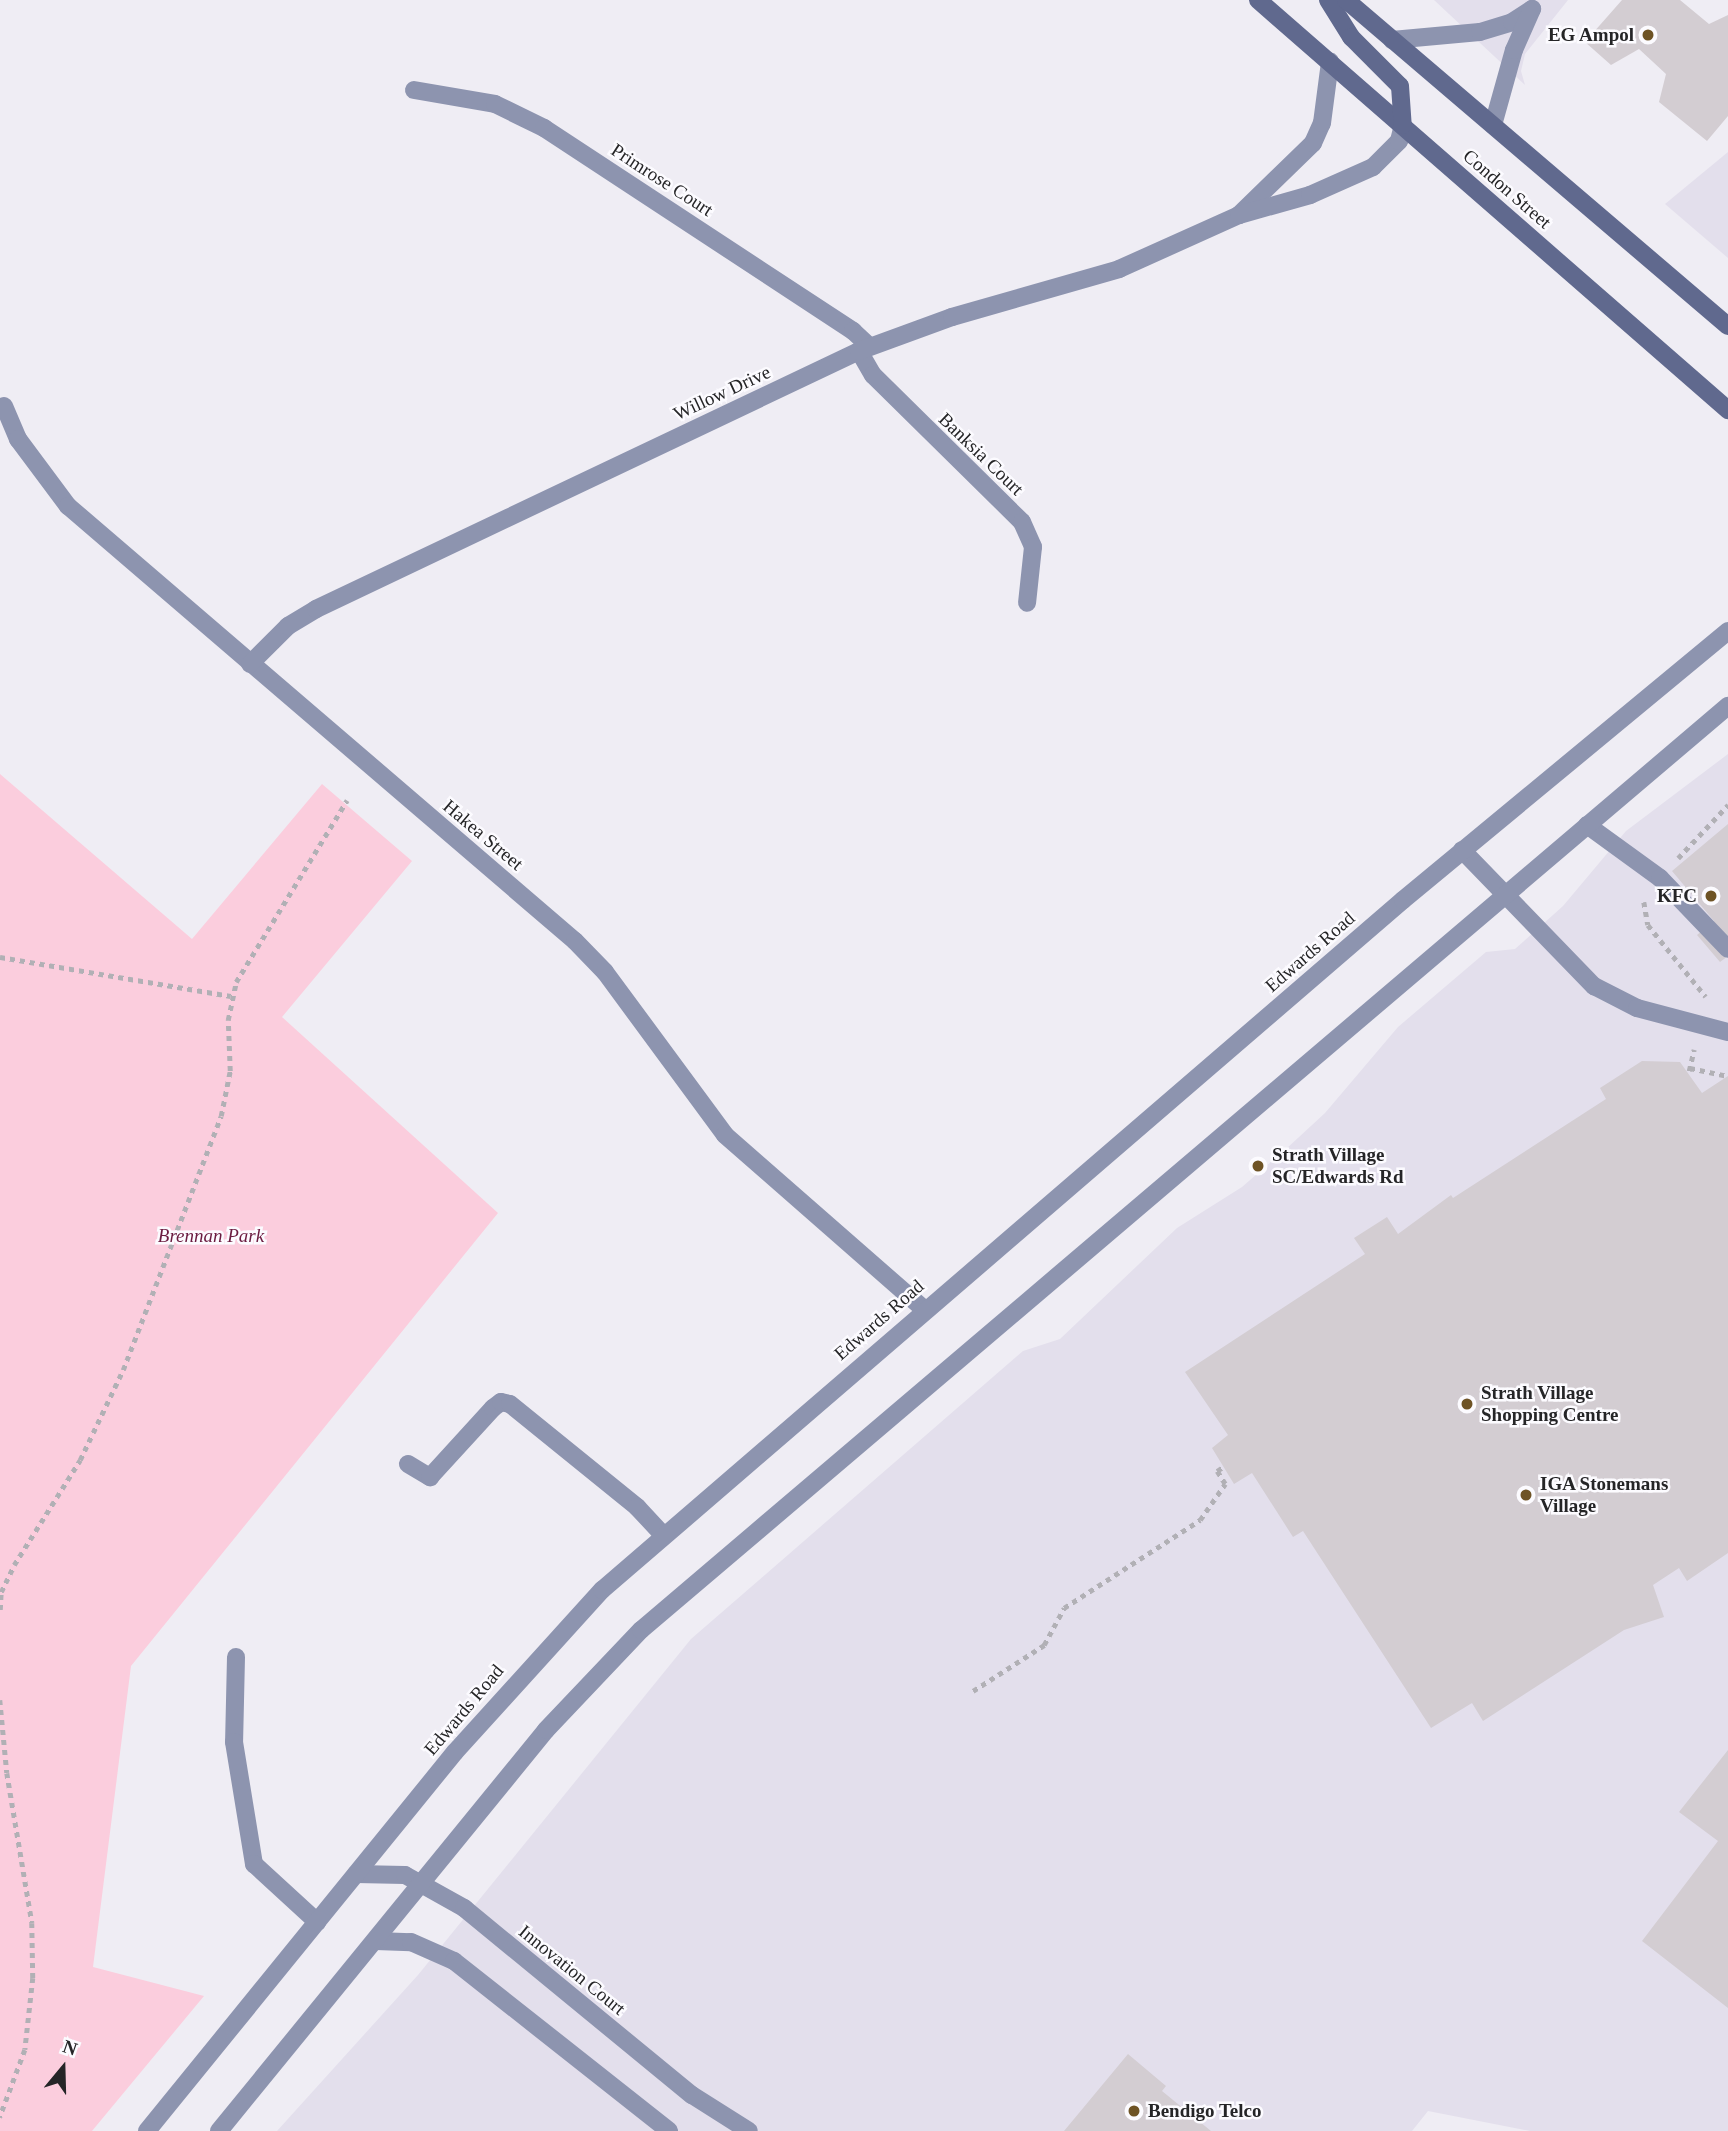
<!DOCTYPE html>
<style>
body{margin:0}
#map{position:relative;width:1728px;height:2131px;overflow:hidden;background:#efedf4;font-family:Georgia,serif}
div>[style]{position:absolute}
.built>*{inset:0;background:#e3dfec}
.green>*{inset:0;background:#fbcddd}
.building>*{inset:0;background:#d3cdd2}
.path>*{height:4.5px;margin-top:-2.25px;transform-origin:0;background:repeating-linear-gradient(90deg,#b1b0b5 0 5px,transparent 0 10px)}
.service>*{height:18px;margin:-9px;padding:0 9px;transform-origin:9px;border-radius:9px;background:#8d94af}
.minor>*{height:18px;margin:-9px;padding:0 9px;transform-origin:9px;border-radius:9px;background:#8d94af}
.tertiary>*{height:18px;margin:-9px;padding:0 9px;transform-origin:9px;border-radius:9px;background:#8d94af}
.secondary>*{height:18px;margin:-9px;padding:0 9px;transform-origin:9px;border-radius:9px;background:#60698e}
.dots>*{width:19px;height:19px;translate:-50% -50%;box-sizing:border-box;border:4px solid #fcfbff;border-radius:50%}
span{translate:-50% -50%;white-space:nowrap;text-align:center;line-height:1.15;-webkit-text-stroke:5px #fcfbff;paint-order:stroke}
.poi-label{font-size:19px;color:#252527;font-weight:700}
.right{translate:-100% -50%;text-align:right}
.left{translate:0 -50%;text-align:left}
.street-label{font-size:19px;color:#252527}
.park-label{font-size:19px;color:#6b1b40;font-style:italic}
.north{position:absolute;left:28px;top:2033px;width:70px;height:70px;-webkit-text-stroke:5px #fcfbff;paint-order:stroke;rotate:19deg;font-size:19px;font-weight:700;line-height:28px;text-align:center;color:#252527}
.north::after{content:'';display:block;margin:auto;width:24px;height:32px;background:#252527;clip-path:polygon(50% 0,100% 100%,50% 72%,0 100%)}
</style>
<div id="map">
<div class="built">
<i style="clip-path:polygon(1434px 0,1568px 0,1525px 54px,1521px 71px,1525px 85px)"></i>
<i style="clip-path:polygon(1728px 152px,1728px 258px,1665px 204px)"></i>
<i style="clip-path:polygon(1728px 754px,1728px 2131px,1530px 2131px,1428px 2111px,1412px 2131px,277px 2131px,418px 1975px,691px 1639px,1023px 1351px,1060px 1339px,1177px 1228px,1242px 1187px,1286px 1149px,1325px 1113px,1398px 1027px,1486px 952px,1515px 949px,1563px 906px,1626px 831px)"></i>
</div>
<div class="green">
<i style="clip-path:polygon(0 774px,192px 939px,322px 784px,412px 861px,282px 1017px,498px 1213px,131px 1666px,93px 1967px,204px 1996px,92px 2131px,0 2131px)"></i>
</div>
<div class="building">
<i style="clip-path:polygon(1622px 0,1680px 0,1709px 24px,1728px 15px,1728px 116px,1707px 141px,1659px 102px,1666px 74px,1639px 49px,1611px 65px,1585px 42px)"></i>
<i style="clip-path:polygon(1728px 824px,1728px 956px,1720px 962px,1697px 935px,1714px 921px,1672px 871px)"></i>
<i style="clip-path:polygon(1642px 1061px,1680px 1062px,1702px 1093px,1728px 1076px,1728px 1553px,1687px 1581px,1679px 1568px,1653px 1585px,1664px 1617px,1624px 1630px,1483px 1721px,1472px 1703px,1431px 1728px,1303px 1531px,1293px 1537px,1252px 1473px,1234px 1484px,1212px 1448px,1228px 1435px,1185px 1372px,1365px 1254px,1354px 1238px,1387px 1217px,1398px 1234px,1451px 1195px,1453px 1198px,1606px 1099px,1600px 1088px)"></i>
<i style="clip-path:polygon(1728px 1750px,1728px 2008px,1642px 1941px,1718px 1841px,1679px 1812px)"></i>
<i style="clip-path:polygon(1128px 2054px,1166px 2086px,1162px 2091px,1211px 2131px,1064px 2131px)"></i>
</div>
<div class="path">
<i style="left:1678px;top:858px;width:73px;rotate:-46.7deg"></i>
<i style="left:1644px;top:902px;width:23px;rotate:80deg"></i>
<i style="left:1648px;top:925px;width:92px;rotate:51.1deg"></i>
<i style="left:0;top:957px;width:234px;rotate:9.6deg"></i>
<i style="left:1690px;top:1068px;width:39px;rotate:12deg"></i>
<i style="left:1689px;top:1071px;width:22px;rotate:-77deg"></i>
<i style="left:0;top:1610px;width:18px;rotate:-87deg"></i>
<i style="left:1px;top:1592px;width:30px;rotate:-64deg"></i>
<i style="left:14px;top:1565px;width:124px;rotate:-57.8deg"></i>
<i style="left:80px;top:1460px;width:100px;rotate:-64.5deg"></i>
<i style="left:123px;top:1370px;width:272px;rotate:-68.9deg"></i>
<i style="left:221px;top:1116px;width:46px;rotate:-78.7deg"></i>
<i style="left:230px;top:1071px;width:51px;rotate:-92.2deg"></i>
<i style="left:228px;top:1020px;width:39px;rotate:-78deg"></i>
<i style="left:236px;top:982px;width:213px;rotate:-58.6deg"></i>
<i style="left:973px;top:1691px;width:85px;rotate:-32.9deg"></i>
<i style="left:1044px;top:1645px;width:42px;rotate:-61.6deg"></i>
<i style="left:1064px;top:1608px;width:162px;rotate:-32.9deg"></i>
<i style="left:1200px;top:1520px;width:44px;rotate:-55.2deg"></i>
<i style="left:1225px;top:1484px;width:15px;rotate:-122deg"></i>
<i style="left:1217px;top:1471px;width:7px;rotate:-34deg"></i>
<i style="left:0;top:1700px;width:73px;rotate:84.5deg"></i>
<i style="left:7px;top:1773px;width:152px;rotate:80.5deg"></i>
<i style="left:32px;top:1923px;width:55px;rotate:89deg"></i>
<i style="left:33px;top:1978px;width:72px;rotate:96.3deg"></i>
<i style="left:25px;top:2050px;width:72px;rotate:110.5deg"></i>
</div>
<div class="service">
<i style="left:1392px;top:40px;width:88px;rotate:-5.2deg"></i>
<i style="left:1480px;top:32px;width:34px;rotate:-17deg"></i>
<i style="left:1512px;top:22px;width:24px;rotate:-33deg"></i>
<i style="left:1493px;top:125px;width:78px;rotate:-74.4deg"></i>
<i style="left:1514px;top:50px;width:45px;rotate:-66.3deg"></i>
<i style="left:1587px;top:825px;width:90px;rotate:36deg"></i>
<i style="left:1660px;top:878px;width:98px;rotate:46.2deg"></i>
<i style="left:1462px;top:850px;width:190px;rotate:45.9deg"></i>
<i style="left:1594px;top:986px;width:48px;rotate:27.1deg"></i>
<i style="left:1637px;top:1008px;width:94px;rotate:14.8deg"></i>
<i style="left:408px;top:1464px;width:26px;rotate:31deg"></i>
<i style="left:430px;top:1477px;width:93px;rotate:-47.6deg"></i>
<i style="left:493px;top:1408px;width:10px;rotate:-37deg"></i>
<i style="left:501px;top:1402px;width:9px;rotate:13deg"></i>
<i style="left:510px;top:1404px;width:164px;rotate:39deg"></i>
<i style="left:637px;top:1507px;width:38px;rotate:47deg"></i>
<i style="left:236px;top:1657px;width:85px;rotate:91.3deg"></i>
<i style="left:234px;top:1742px;width:124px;rotate:80.7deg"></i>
<i style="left:254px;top:1864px;width:86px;rotate:42.6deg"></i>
</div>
<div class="minor">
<i style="left:414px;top:90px;width:82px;rotate:9.8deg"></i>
<i style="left:495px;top:104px;width:55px;rotate:26.1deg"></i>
<i style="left:544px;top:128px;width:370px;rotate:33.3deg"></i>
<i style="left:853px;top:331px;width:22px;rotate:43deg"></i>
<i style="left:1239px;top:215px;width:103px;rotate:-44.2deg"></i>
<i style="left:1313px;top:143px;width:22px;rotate:-66deg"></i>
<i style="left:1322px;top:123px;width:62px;rotate:-82.5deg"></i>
<i style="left:859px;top:351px;width:28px;rotate:60deg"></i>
<i style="left:873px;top:375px;width:209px;rotate:44.6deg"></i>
<i style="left:1022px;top:522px;width:27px;rotate:66deg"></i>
<i style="left:1033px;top:547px;width:56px;rotate:96.1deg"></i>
<i style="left:4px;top:406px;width:36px;rotate:67deg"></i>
<i style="left:18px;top:439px;width:84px;rotate:53.3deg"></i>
<i style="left:68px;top:506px;width:668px;rotate:40.63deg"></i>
<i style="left:575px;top:941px;width:43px;rotate:45.9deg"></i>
<i style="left:605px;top:972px;width:202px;rotate:53.6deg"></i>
<i style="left:725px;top:1135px;width:264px;rotate:41.2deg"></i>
<i style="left:250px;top:664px;width:54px;rotate:-45deg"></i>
<i style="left:288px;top:626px;width:33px;rotate:-31deg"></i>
<i style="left:316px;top:609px;width:601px;rotate:-25.41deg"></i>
<i style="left:859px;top:351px;width:99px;rotate:-20.1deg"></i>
<i style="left:952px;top:317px;width:174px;rotate:-16deg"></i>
<i style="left:1119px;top:269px;width:132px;rotate:-24.2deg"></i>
<i style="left:1239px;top:215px;width:74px;rotate:-15.7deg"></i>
<i style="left:1310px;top:195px;width:69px;rotate:-24deg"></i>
<i style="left:1373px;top:167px;width:37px;rotate:-45deg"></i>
<i style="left:1399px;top:141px;width:16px;rotate:-76deg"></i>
<i style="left:356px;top:1874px;width:49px;rotate:1.2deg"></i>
<i style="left:405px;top:1875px;width:68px;rotate:29.2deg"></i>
<i style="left:464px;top:1908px;width:295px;rotate:39.4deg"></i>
<i style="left:692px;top:2095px;width:67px;rotate:32.3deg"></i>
<i style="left:376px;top:1941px;width:35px;rotate:2deg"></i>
<i style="left:411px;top:1942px;width:47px;rotate:23.8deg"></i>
<i style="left:454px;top:1961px;width:274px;rotate:38.3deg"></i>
</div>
<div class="tertiary">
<i style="left:147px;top:2131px;width:488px;rotate:-50.9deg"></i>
<i style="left:455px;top:1752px;width:219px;rotate:-47.8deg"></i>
<i style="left:602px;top:1590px;width:1057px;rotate:-40.74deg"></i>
<i style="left:1403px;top:900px;width:422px;rotate:-39.6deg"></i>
<i style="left:219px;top:2131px;width:517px;rotate:-50.8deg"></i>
<i style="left:546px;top:1730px;width:138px;rotate:-46.5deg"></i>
<i style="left:641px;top:1630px;width:1427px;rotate:-40.37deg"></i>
</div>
<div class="secondary">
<i style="left:1258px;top:0;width:624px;rotate:41.1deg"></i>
<i style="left:1328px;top:0;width:44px;rotate:58.1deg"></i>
<i style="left:1351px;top:37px;width:69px;rotate:45deg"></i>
<i style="left:1400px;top:86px;width:39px;rotate:86deg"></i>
<i style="left:1346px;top:0;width:502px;rotate:40.48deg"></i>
</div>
<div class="dots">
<i style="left:1648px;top:35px;background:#6e5325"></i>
<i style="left:1711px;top:896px;background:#6e5325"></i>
<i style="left:1258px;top:1166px;background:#6e5325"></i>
<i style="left:1467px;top:1404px;background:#6e5325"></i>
<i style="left:1526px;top:1495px;background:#6e5325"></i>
<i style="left:1134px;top:2111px;background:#6e5325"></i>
</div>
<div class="poi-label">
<span class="right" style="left:1634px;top:35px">EG Ampol</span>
<span class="right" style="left:1697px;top:896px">KFC</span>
<span class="left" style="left:1272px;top:1166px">Strath Village<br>SC/Edwards Rd</span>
<span class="left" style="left:1481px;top:1404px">Strath Village<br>Shopping Centre</span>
<span class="left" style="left:1540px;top:1495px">IGA Stonemans<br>Village</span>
<span class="left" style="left:1148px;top:2111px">Bendigo Telco</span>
</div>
<div class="street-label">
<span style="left:662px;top:180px;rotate:33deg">Primrose Court</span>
<span style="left:1507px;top:189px;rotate:41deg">Condon Street</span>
<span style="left:722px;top:393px;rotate:-25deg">Willow Drive</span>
<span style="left:981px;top:454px;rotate:44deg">Banksia Court</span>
<span style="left:483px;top:835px;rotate:40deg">Hakea Street</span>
<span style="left:1310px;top:952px;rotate:-41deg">Edwards Road</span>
<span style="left:879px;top:1320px;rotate:-41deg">Edwards Road</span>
<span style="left:464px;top:1710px;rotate:-50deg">Edwards Road</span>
<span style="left:572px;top:1970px;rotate:39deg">Innovation Court</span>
</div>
<div class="park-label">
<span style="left:211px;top:1236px">Brennan Park</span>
</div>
<div class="north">N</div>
</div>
